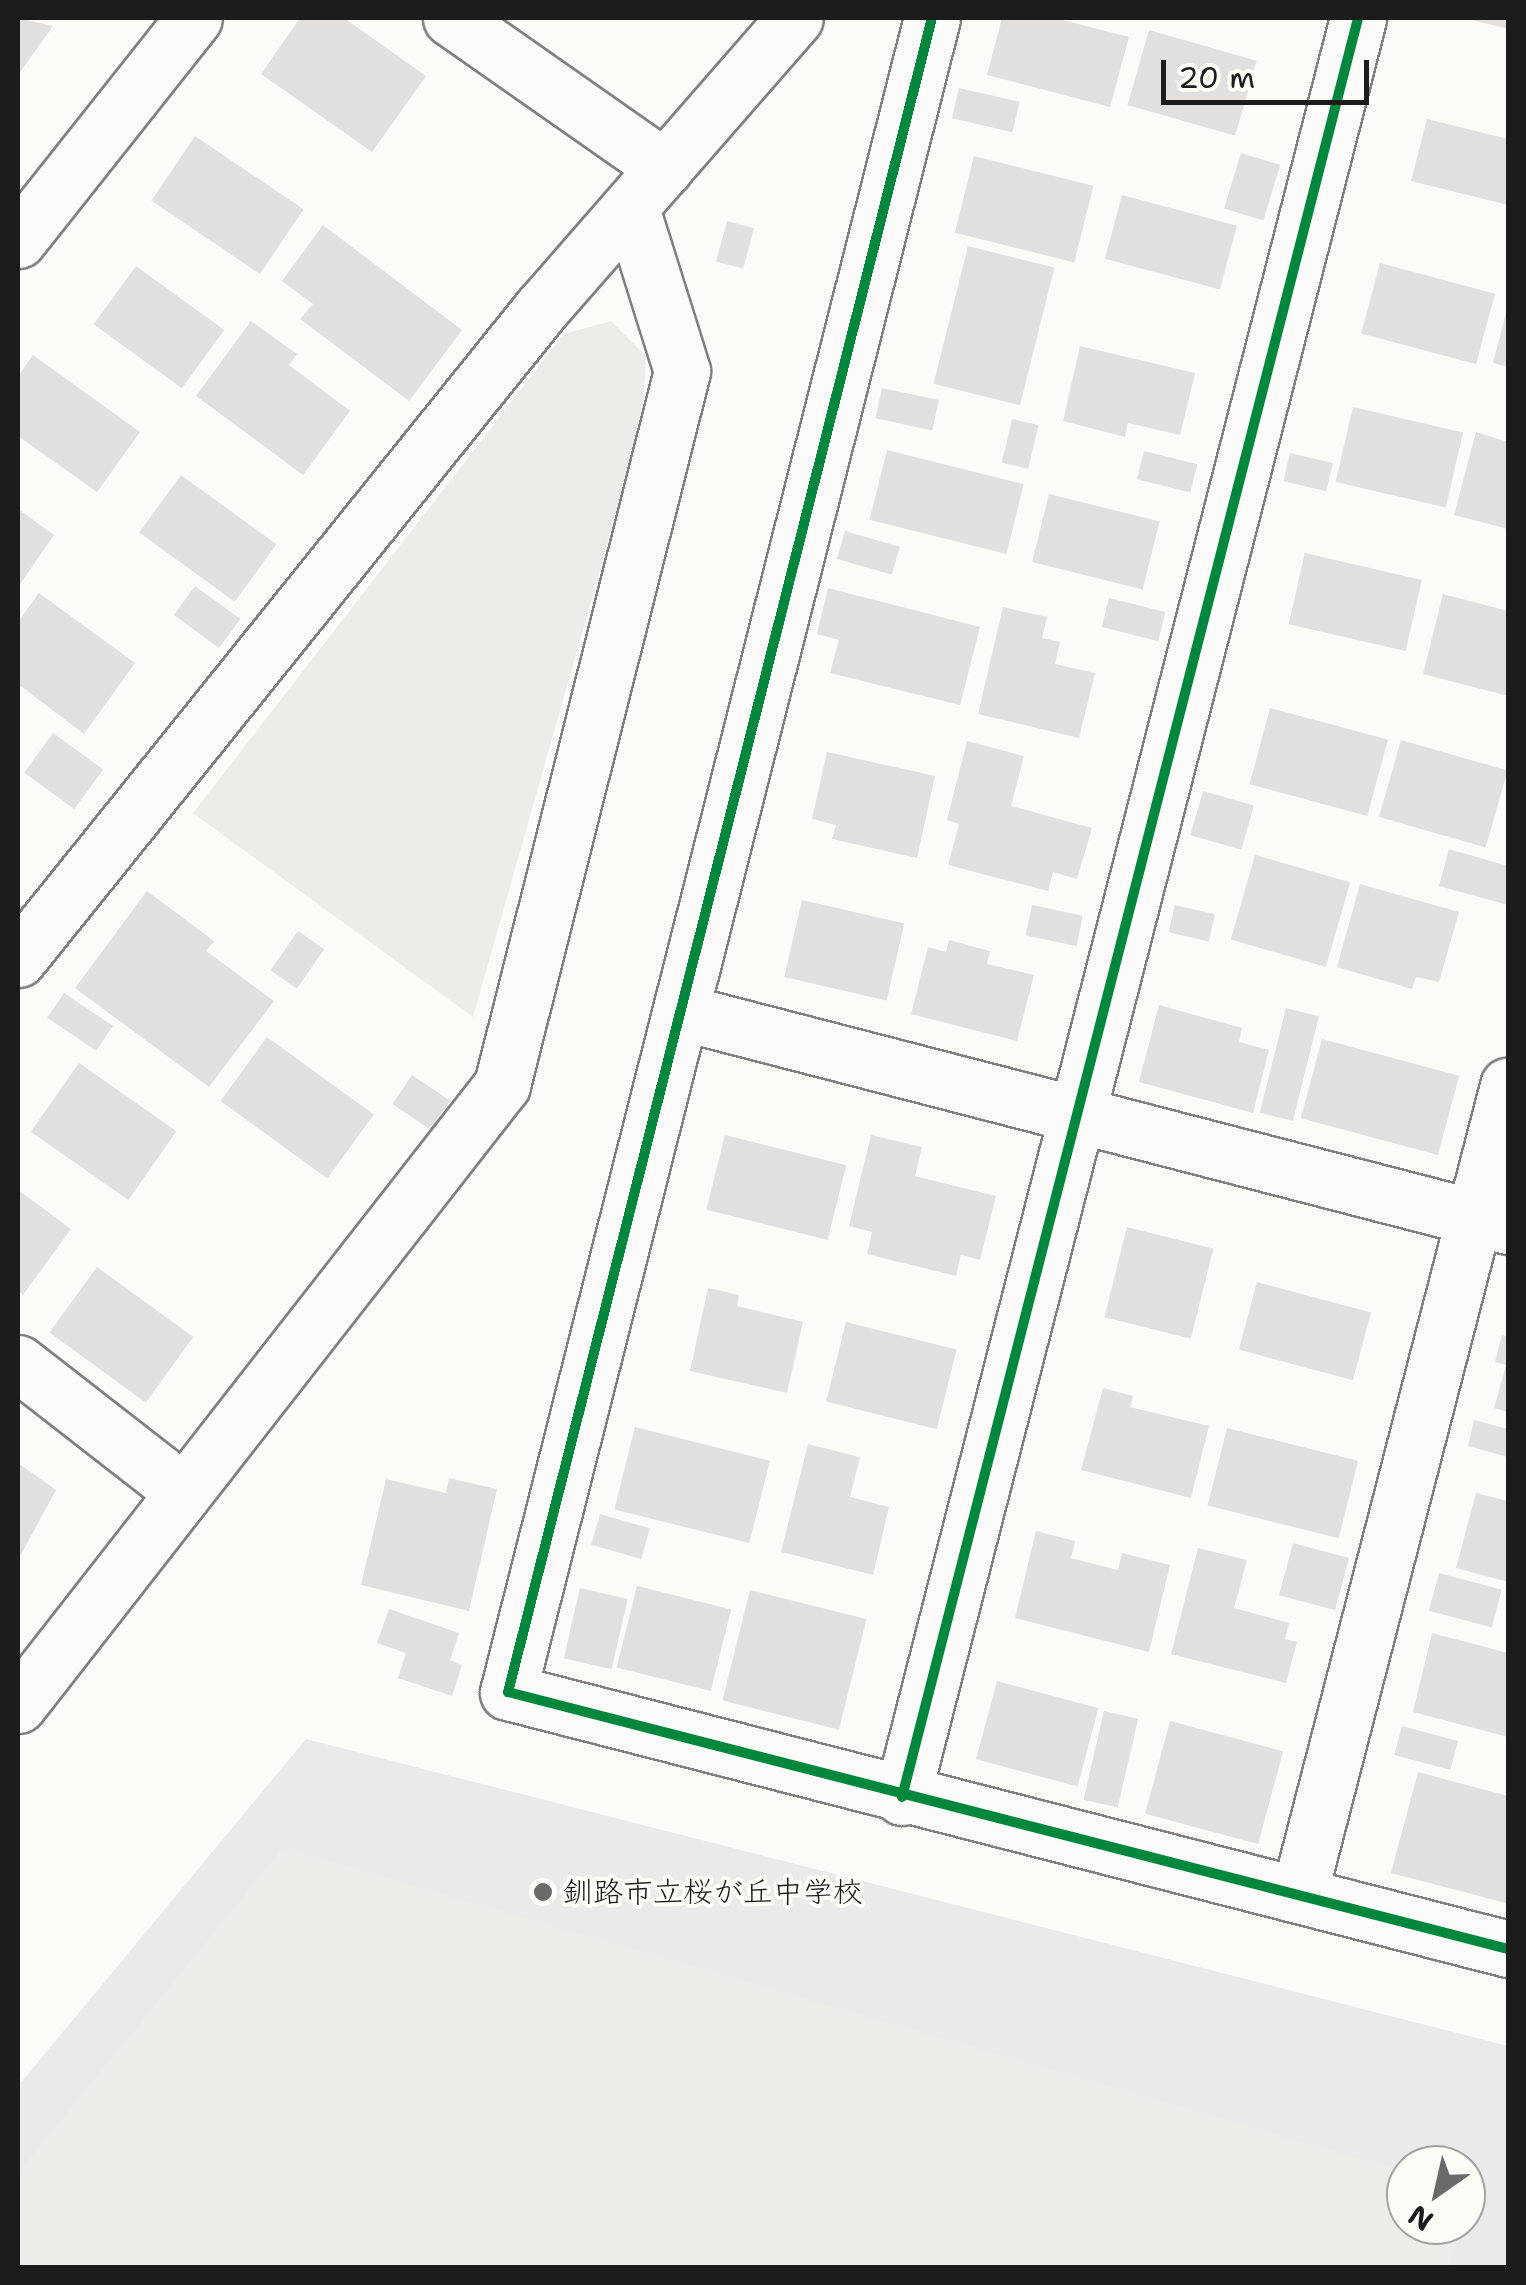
<!DOCTYPE html>
<meta charset="utf-8">
<style>
body{margin:0}
#map{position:relative;width:1526px;height:2285px;overflow:hidden;background:#fcfbf8;font-family:"Shantell Sans","Klee One",sans-serif}
div>[style]{position:absolute}
.built>*{inset:0;background:#ebeae8}
.green>*{inset:0;background:#edece8}
.building>*{inset:0;background:#e1e0de;transform-origin:0 0}
.roads{filter:drop-shadow(2px 0 #81807f) drop-shadow(-2px 0 #81807f) drop-shadow(0 2px #81807f) drop-shadow(0 -2px #81807f)}
.street>*{height:55px;margin:-27.5px;padding:0 27.5px;transform-origin:27.5px;border-radius:27.5px;background:#fbfbf9}
.cycleway>*{height:10px;margin:-5px;padding:0 5px;transform-origin:5px;border-radius:5px;background:#00873e}
.dots>*{width:28px;height:28px;translate:-50% -50%;box-sizing:border-box;border:5px solid #fdfcf7;border-radius:50%}
span{translate:-50% -50%;white-space:nowrap;text-align:center;line-height:1.15;-webkit-text-stroke:8px #fdfcf7;paint-order:stroke}
.poi-label{font-size:30px;color:#1c1c1c}
.left{translate:0 -50%;text-align:left}
.frame{position:absolute;inset:0;border:20px solid #1c1c1c;pointer-events:none}
.north{position:absolute;left:1386px;top:2145px;width:100px;height:100px;box-sizing:border-box;background:#fdfcf7;border:2px solid #a3a29f;border-radius:50%;rotate:214deg;font-size:28px;font-weight:700;line-height:40px;text-align:center;color:#1c1c1c}
.north::after{content:'';display:block;margin:auto;width:35px;height:45px;background:#6a6a69;clip-path:polygon(50% 0,100% 100%,50% 72%,0 100%)}
.scale{position:absolute;left:1161px;top:60px;width:208px;height:45px;box-sizing:border-box;border:5px solid #1c1c1c;border-top:0;padding-left:12px;font-size:30px;line-height:35px;white-space:nowrap;color:#1c1c1c;-webkit-text-stroke:8px #fdfcf7;paint-order:stroke}
</style>
<div id="map">
<div class="built">
<i style="clip-path:polygon(evenodd,306px 1739px,1508px 2046px,1508px 2267px,18px 2268px,18px 2086px,306px 1739px,1406px 2165px,1466px 2165px,1466px 2225px,1406px 2225px,1406px 2165px)"></i>
</div>
<div class="green">
<i style="clip-path:polygon(611px 321px,646px 356px,642px 422px,473px 1017px,193px 813px,564px 334px)"></i>
<i style="clip-path:polygon(283px 1848px,1406px 2172px,1406px 2225px,1459px 2225px,1449px 2267px,18px 2267px,18px 2173px)"></i>
</div>
<div class="building">
<i style="clip-path:polygon(18px 18px,53px 26px,18px 75px)"></i>
<i style="clip-path:polygon(300px 18px,344px 18px,426px 76px,372px 152px,261px 74px)"></i>
<i style="clip-path:polygon(1002px 18px,1055px 18px,1129px 37px,1110px 107px,987px 75px)"></i>
<i style="clip-path:polygon(1469px 18px,1508px 18px,1508px 29px,1468px 19px)"></i>
<i style="left:1149px;top:30px;width:112px;height:78px;rotate:16deg"></i>
<i style="left:959px;top:88px;width:62px;height:31px;rotate:13deg"></i>
<i style="clip-path:polygon(1427px 119px,1508px 139px,1508px 205px,1411px 181px)"></i>
<i style="left:195px;top:136px;width:131px;height:78px;rotate:34deg"></i>
<i style="left:1241px;top:153px;width:41px;height:58px;rotate:17deg"></i>
<i style="left:974px;top:156px;width:123px;height:79px;rotate:14deg"></i>
<i style="left:1122px;top:195px;width:119px;height:66px;rotate:15deg"></i>
<i style="left:727px;top:221px;width:28px;height:42px;rotate:15deg"></i>
<i style="clip-path:polygon(323px 225px,462px 330px,409px 401px,300px 319px,313px 304px,282px 281px)"></i>
<i style="left:968px;top:246px;width:89px;height:142px;rotate:14deg"></i>
<i style="left:1380px;top:263px;width:119px;height:73px;rotate:15deg"></i>
<i style="left:136px;top:266px;width:109px;height:72px;rotate:36deg"></i>
<i style="clip-path:polygon(1507px 309px,1508px 309px,1508px 367px,1493px 363px)"></i>
<i style="clip-path:polygon(251px 321px,297px 354px,289px 365px,350px 411px,303px 475px,196px 396px)"></i>
<i style="clip-path:polygon(1080px 346px,1195px 373px,1180px 435px,1128px 423px,1125px 437px,1063px 421px)"></i>
<i style="clip-path:polygon(33px 355px,140px 432px,97px 492px,18px 436px,18px 376px)"></i>
<i style="left:882px;top:388px;width:58px;height:31px;rotate:12deg"></i>
<i style="left:1353px;top:407px;width:113px;height:77px;rotate:13deg"></i>
<i style="left:1012px;top:419px;width:27px;height:45px;rotate:13deg"></i>
<i style="clip-path:polygon(1476px 432px,1508px 442px,1508px 529px,1454px 515px)"></i>
<i style="left:887px;top:450px;width:141px;height:72px;rotate:14deg"></i>
<i style="left:1144px;top:451px;width:55px;height:29px;rotate:14deg"></i>
<i style="left:1290px;top:453px;width:44px;height:29px;rotate:13deg"></i>
<i style="left:181px;top:475px;width:118px;height:71px;rotate:36deg"></i>
<i style="left:1049px;top:494px;width:114px;height:70px;rotate:14deg"></i>
<i style="clip-path:polygon(18px 509px,54px 535px,18px 587px)"></i>
<i style="left:845px;top:531px;width:57px;height:29px;rotate:16deg"></i>
<i style="left:1305px;top:553px;width:120px;height:73px;rotate:13deg"></i>
<i style="left:195px;top:586px;width:56px;height:36px;rotate:36deg"></i>
<i style="clip-path:polygon(828px 588px,980px 627px,960px 705px,830px 673px,839px 640px,817px 634px)"></i>
<i style="clip-path:polygon(39px 593px,135px 663px,84px 734px,18px 684px,18px 622px)"></i>
<i style="clip-path:polygon(1443px 594px,1508px 611px,1508px 696px,1423px 674px)"></i>
<i style="left:1109px;top:598px;width:58px;height:30px;rotate:14deg"></i>
<i style="clip-path:polygon(1003px 607px,1047px 617px,1042px 638px,1060px 642px,1055px 664px,1095px 673px,1079px 738px,978px 714px)"></i>
<i style="left:1270px;top:708px;width:122px;height:79px;rotate:15deg"></i>
<i style="left:53px;top:733px;width:62px;height:49px;rotate:36deg"></i>
<i style="left:1401px;top:740px;width:111px;height:80px;rotate:16deg"></i>
<i style="clip-path:polygon(967px 741px,1024px 756px,1011px 806px,1092px 828px,1077px 879px,1053px 872px,1048px 891px,948px 865px,959px 824px,947px 820px)"></i>
<i style="clip-path:polygon(827px 752px,935px 776px,917px 858px,832px 839px,836px 825px,812px 819px)"></i>
<i style="left:1203px;top:791px;width:53px;height:46px;rotate:16deg"></i>
<i style="clip-path:polygon(1449px 849px,1508px 866px,1508px 905px,1439px 886px)"></i>
<i style="left:1255px;top:855px;width:99px;height:88px;rotate:16deg"></i>
<i style="clip-path:polygon(1360px 884px,1459px 912px,1439px 982px,1416px 977px,1412px 989px,1337px 967px)"></i>
<i style="clip-path:polygon(147px 891px,214px 941px,206px 951px,274px 1001px,209px 1087px,75px 988px)"></i>
<i style="left:802px;top:900px;width:105px;height:79px;rotate:13deg"></i>
<i style="left:1032px;top:905px;width:52px;height:31px;rotate:12deg"></i>
<i style="left:1175px;top:905px;width:41px;height:28px;rotate:13deg"></i>
<i style="left:298px;top:931px;width:32px;height:48px;rotate:35deg"></i>
<i style="clip-path:polygon(949px 940px,990px 951px,987px 964px,1034px 975px,1017px 1041px,911px 1014px,928px 947px,946px 952px)"></i>
<i style="left:64px;top:993px;width:59px;height:30px;rotate:34deg"></i>
<i style="clip-path:polygon(1159px 1005px,1242px 1028px,1239px 1042px,1269px 1050px,1253px 1113px,1139px 1082px)"></i>
<i style="left:1286px;top:1008px;width:34px;height:108px;rotate:14deg"></i>
<i style="left:267px;top:1037px;width:132px;height:79px;rotate:36deg"></i>
<i style="left:1322px;top:1039px;width:142px;height:82px;rotate:15deg"></i>
<i style="left:79px;top:1063px;width:119px;height:84px;rotate:35deg"></i>
<i style="left:412px;top:1075px;width:46px;height:35px;rotate:34deg"></i>
<i style="left:725px;top:1135px;width:125px;height:77px;rotate:14deg"></i>
<i style="clip-path:polygon(871px 1135px,922px 1147px,915px 1176px,996px 1196px,980px 1260px,961px 1255px,956px 1276px,867px 1254px,872px 1232px,849px 1226px)"></i>
<i style="clip-path:polygon(18px 1190px,71px 1229px,23px 1295px,18px 1291px)"></i>
<i style="left:1127px;top:1227px;width:89px;height:93px;rotate:14deg"></i>
<i style="left:97px;top:1267px;width:119px;height:81px;rotate:36deg"></i>
<i style="left:1257px;top:1282px;width:118px;height:70px;rotate:15deg"></i>
<i style="clip-path:polygon(708px 1288px,739px 1295px,737px 1306px,803px 1322px,787px 1393px,690px 1371px)"></i>
<i style="left:846px;top:1322px;width:114px;height:82px;rotate:14deg"></i>
<i style="clip-path:polygon(1502px 1335px,1508px 1337px,1508px 1412px,1494px 1408px,1506px 1365px,1495px 1362px)"></i>
<i style="clip-path:polygon(1103px 1388px,1133px 1396px,1130px 1407px,1209px 1426px,1191px 1498px,1081px 1470px)"></i>
<i style="clip-path:polygon(1474px 1420px,1508px 1429px,1508px 1457px,1468px 1446px)"></i>
<i style="left:635px;top:1427px;width:139px;height:85px;rotate:14deg"></i>
<i style="left:1227px;top:1428px;width:135px;height:80px;rotate:14deg"></i>
<i style="clip-path:polygon(808px 1444px,860px 1457px,850px 1497px,889px 1507px,873px 1575px,781px 1552px)"></i>
<i style="clip-path:polygon(18px 1463px,56px 1490px,18px 1560px)"></i>
<i style="clip-path:polygon(449px 1478px,497px 1489px,469px 1611px,361px 1585px,386px 1479px,446px 1493px)"></i>
<i style="clip-path:polygon(1476px 1493px,1508px 1501px,1508px 1582px,1456px 1568px)"></i>
<i style="left:600px;top:1514px;width:52px;height:32px;rotate:16deg"></i>
<i style="clip-path:polygon(1036px 1531px,1075px 1541px,1071px 1558px,1118px 1570px,1122px 1553px,1170px 1565px,1149px 1652px,1015px 1618px)"></i>
<i style="left:1293px;top:1543px;width:58px;height:54px;rotate:15deg"></i>
<i style="clip-path:polygon(1198px 1548px,1247px 1560px,1234px 1608px,1289px 1623px,1285px 1639px,1297px 1642px,1286px 1683px,1171px 1654px)"></i>
<i style="left:1439px;top:1573px;width:65px;height:39px;rotate:15deg"></i>
<i style="left:637px;top:1586px;width:97px;height:84px;rotate:14deg"></i>
<i style="left:580px;top:1588px;width:49px;height:72px;rotate:13deg"></i>
<i style="left:750px;top:1590px;width:120px;height:114px;rotate:14deg"></i>
<i style="clip-path:polygon(389px 1609px,459px 1633px,450px 1660px,462px 1665px,452px 1696px,398px 1678px,406px 1653px,377px 1643px)"></i>
<i style="clip-path:polygon(1432px 1633px,1508px 1653px,1508px 1737px,1413px 1712px)"></i>
<i style="left:997px;top:1681px;width:105px;height:81px;rotate:15deg"></i>
<i style="left:1104px;top:1711px;width:35px;height:91px;rotate:13deg"></i>
<i style="left:1170px;top:1721px;width:117px;height:96px;rotate:15deg"></i>
<i style="left:1402px;top:1726px;width:58px;height:30px;rotate:15deg"></i>
<i style="clip-path:polygon(1418px 1772px,1508px 1796px,1506px 1903px,1391px 1873px)"></i>
</div>
<div class="roads">
<div class="street">
<i style="left:451px;top:18px;width:261px;rotate:35deg"></i>
<i style="left:932px;top:18px;width:1727px;rotate:104.21deg"></i>
<i style="left:508px;top:1692px;width:1032px;rotate:14.41deg"></i>
<i style="left:18px;top:240px;width:283px;rotate:-51.6deg"></i>
<i style="left:18px;top:959px;width:834px;rotate:-51.18deg"></i>
<i style="left:541px;top:309px;width:386px;rotate:-48.9deg"></i>
<i style="left:681px;top:1012px;width:854px;rotate:14.51deg"></i>
<i style="left:18px;top:1363px;width:210px;rotate:37.9deg"></i>
<i style="left:18px;top:1705px;width:787px;rotate:-52.02deg"></i>
<i style="left:502px;top:1085px;width:736px;rotate:-75.85deg"></i>
<i style="left:682px;top:371px;width:168px;rotate:-107.4deg"></i>
<i style="left:902px;top:1797px;width:1837px;rotate:-75.62deg"></i>
<i style="left:1299px;top:1894px;width:835px;rotate:-75.5deg"></i>
</div>
</div>
<div class="cycleway">
<i style="left:932px;top:18px;width:1727px;rotate:104.21deg"></i>
<i style="left:508px;top:1692px;width:1032px;rotate:14.41deg"></i>
<i style="left:902px;top:1797px;width:1837px;rotate:-75.62deg"></i>
</div>
<div class="dots">
<i style="left:543px;top:1892px;background:#6a6a69"></i>
</div>
<div class="poi-label">
<span class="left" style="left:563px;top:1892px">釧路市立桜が丘中学校</span>
</div>
<div class="frame"></div>
<div class="north">N</div>
<div class="scale">20 m</div>
</div>
